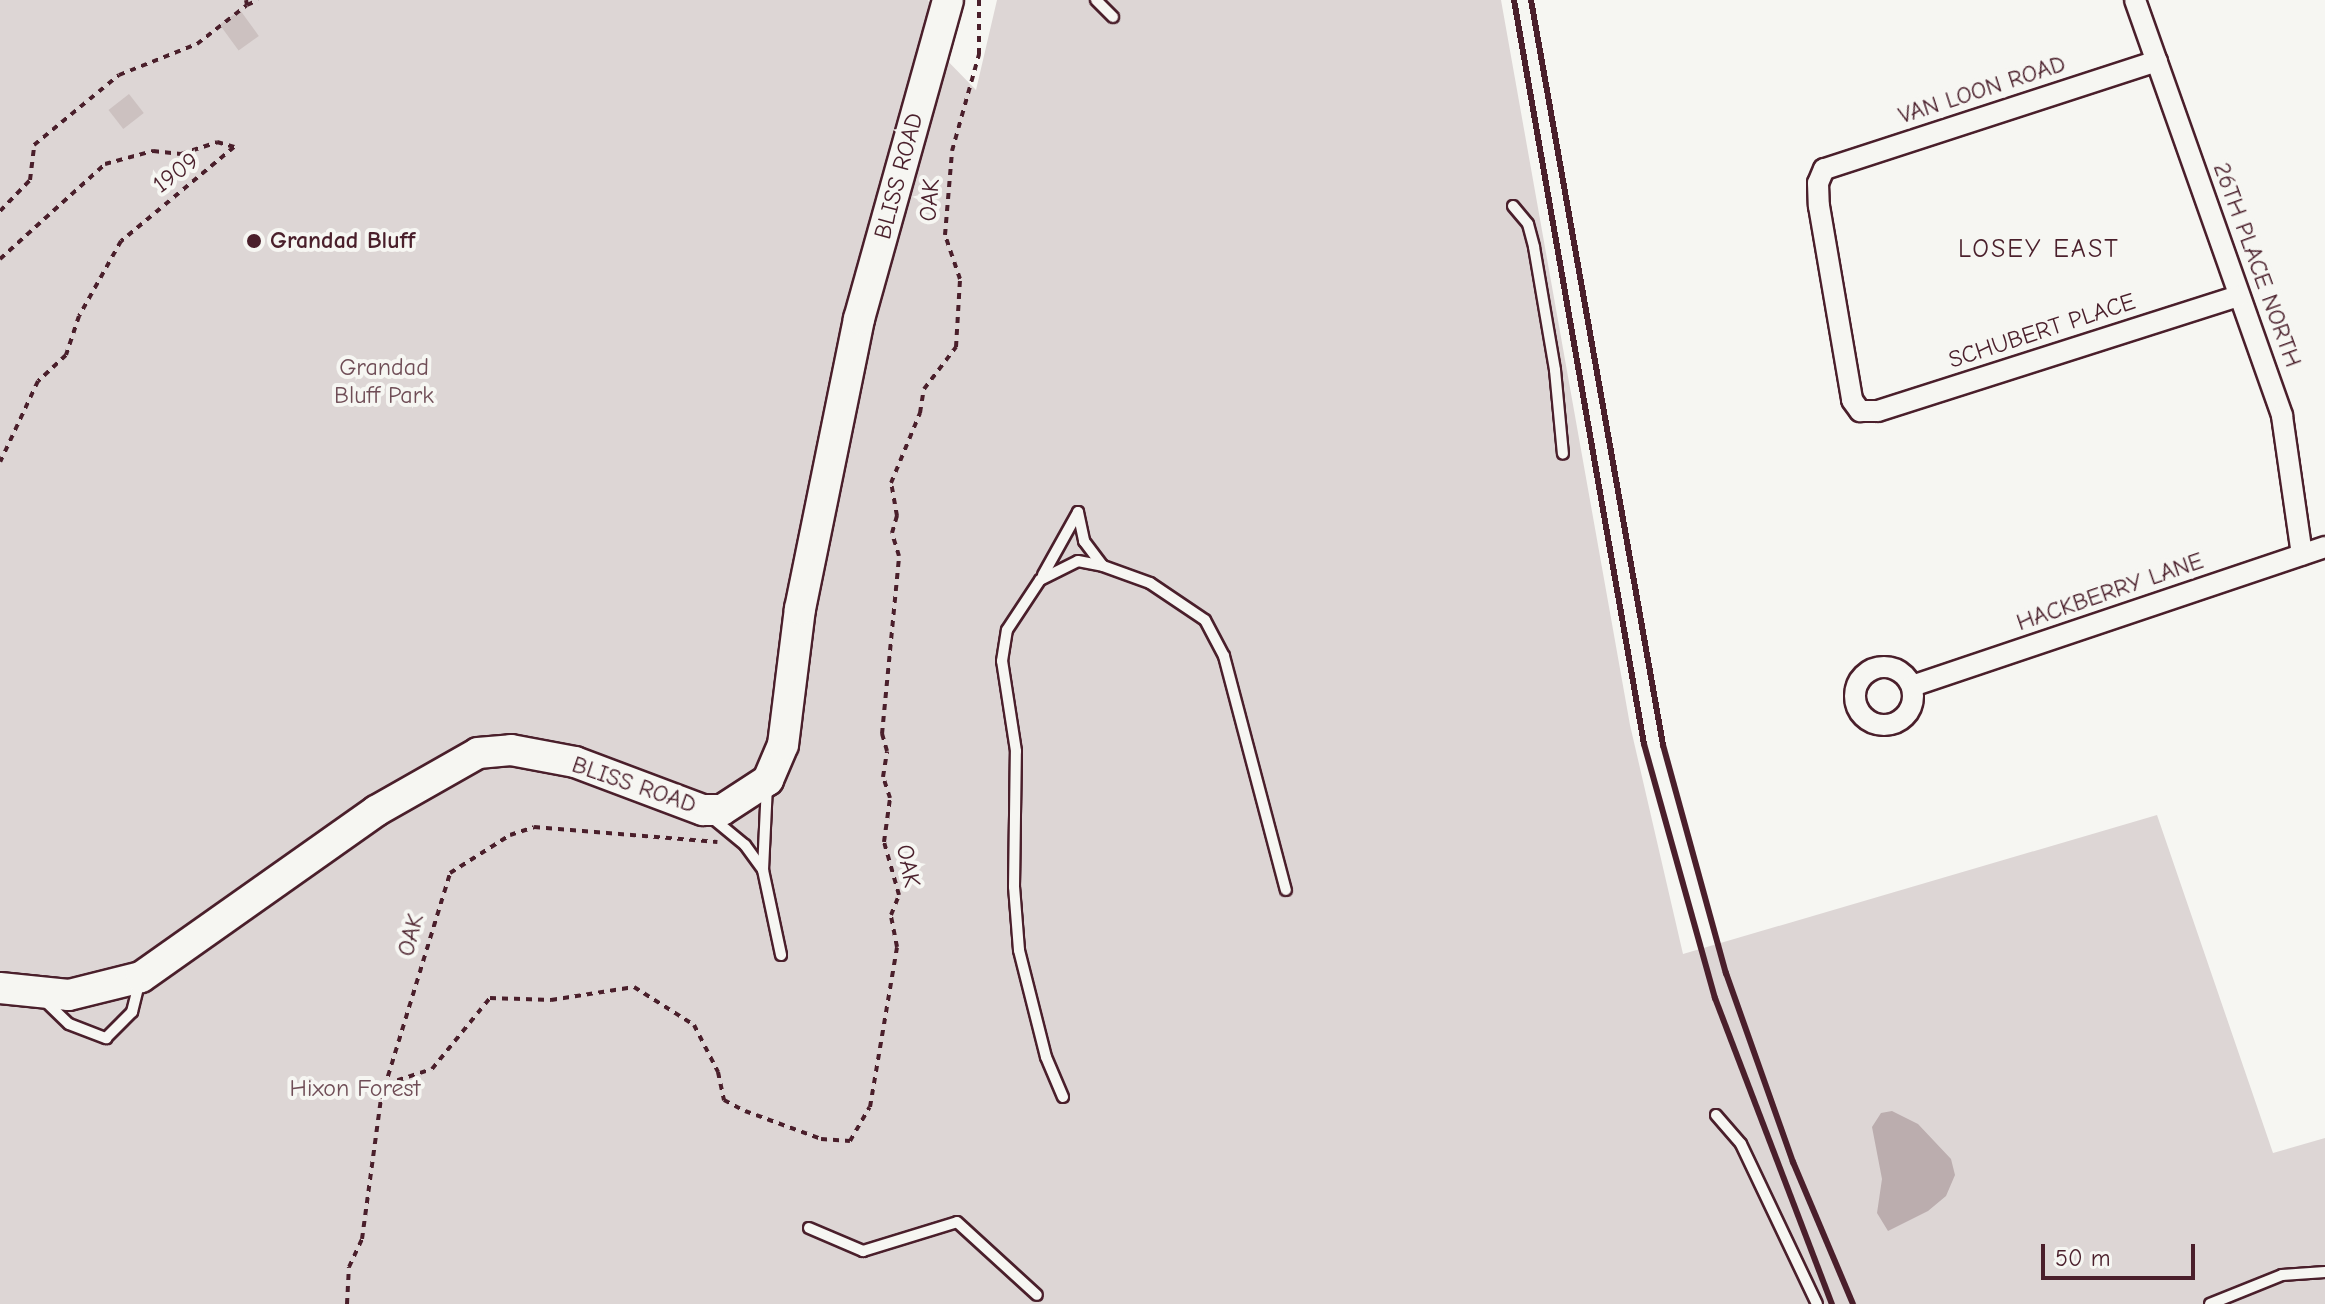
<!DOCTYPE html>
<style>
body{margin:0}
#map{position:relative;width:2325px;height:1304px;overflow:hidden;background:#f6f6f2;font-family:"Comic Neue",sans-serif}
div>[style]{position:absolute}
.green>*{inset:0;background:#ddd6d5}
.water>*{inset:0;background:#bbadae}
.building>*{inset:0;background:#ccc1c0;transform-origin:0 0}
.path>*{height:4px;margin-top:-2px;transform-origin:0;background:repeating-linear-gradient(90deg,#4a1f2b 0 6px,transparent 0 12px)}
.roads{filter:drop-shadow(2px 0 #4a1f2b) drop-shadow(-2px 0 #4a1f2b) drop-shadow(0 2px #4a1f2b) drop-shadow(0 -2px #4a1f2b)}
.lane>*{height:10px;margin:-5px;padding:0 5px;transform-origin:5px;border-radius:5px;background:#f6f6f2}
.street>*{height:20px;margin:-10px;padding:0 10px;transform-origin:10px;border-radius:10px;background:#f6f6f2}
.street>.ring{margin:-10px;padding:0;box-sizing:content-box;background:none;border:20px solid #f6f6f2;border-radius:50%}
.secondary>*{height:30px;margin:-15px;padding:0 15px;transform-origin:15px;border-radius:15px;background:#f6f6f2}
.rail>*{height:6px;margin:-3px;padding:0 3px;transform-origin:3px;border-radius:3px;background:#4a1f2b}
.dots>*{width:22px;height:22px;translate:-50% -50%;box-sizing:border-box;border:4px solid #f6f6f2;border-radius:50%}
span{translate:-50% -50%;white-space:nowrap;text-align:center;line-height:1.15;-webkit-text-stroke:8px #f6f6f2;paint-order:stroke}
.street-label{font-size:24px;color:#4a1f2b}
.poi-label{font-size:24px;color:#4a1f2b;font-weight:700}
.left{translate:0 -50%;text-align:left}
.park-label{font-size:24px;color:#6f4d56}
.neighbourhood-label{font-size:26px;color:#4a1f2b;letter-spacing:2px}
.scale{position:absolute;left:2041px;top:1244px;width:154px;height:36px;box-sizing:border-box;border:4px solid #4a1f2b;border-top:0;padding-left:10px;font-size:24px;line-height:28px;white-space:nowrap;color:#4a1f2b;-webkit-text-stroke:6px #f6f6f2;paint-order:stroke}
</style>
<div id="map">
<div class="green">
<i style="clip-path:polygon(0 0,928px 0,941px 24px,934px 47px,976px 90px,997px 0,1501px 0,1630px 725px,1683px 954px,2157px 815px,2273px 1153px,2325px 1138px,2325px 1304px,0 1304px)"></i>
</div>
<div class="water">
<i style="clip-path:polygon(1892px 1111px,1918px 1124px,1951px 1159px,1955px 1175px,1946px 1196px,1928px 1211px,1888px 1231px,1877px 1213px,1882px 1179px,1872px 1127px,1881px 1113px)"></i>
</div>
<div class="building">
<i style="left:240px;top:10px;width:32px;height:25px;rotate:54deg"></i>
<i style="left:129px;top:94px;width:24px;height:26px;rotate:52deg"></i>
</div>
<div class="path">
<i style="left:247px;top:5px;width:12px;rotate:-24deg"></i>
<i style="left:0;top:211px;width:43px;rotate:-45.9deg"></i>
<i style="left:30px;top:180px;width:35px;rotate:-83deg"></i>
<i style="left:34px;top:145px;width:110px;rotate:-39.5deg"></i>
<i style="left:119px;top:75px;width:84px;rotate:-21.7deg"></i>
<i style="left:197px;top:44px;width:63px;rotate:-38deg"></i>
<i style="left:247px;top:5px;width:5px;rotate:-101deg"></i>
<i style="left:0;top:259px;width:142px;rotate:-42.1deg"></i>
<i style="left:105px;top:164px;width:50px;rotate:-15.2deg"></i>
<i style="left:153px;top:151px;width:28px;rotate:6deg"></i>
<i style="left:181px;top:154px;width:38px;rotate:-18deg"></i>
<i style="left:217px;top:142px;width:18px;rotate:16deg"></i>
<i style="left:234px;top:147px;width:147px;rotate:140.2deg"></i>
<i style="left:121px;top:241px;width:86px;rotate:119.2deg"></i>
<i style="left:79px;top:316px;width:41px;rotate:108.4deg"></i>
<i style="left:66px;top:355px;width:38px;rotate:137deg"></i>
<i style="left:38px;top:381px;width:89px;rotate:115.1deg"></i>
<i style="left:386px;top:1084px;width:48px;rotate:-18.1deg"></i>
<i style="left:432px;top:1069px;width:92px;rotate:-50.8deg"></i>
<i style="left:490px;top:998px;width:61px;rotate:1.9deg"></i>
<i style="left:551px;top:1000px;width:84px;rotate:-8.9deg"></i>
<i style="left:634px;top:987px;width:71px;rotate:32.3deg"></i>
<i style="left:694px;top:1025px;width:53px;rotate:62.9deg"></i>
<i style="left:718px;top:1072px;width:29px;rotate:78deg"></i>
<i style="left:724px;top:1100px;width:24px;rotate:28deg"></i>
<i style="left:745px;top:1111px;width:81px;rotate:20.2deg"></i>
<i style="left:821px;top:1139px;width:29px;rotate:4deg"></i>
<i style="left:850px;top:1141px;width:39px;rotate:-60deg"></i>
<i style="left:870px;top:1107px;width:162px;rotate:-80.4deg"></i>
<i style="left:897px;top:947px;width:33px;rotate:-101deg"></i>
<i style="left:891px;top:915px;width:22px;rotate:-68deg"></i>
<i style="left:899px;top:895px;width:55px;rotate:-105.8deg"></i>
<i style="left:884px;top:842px;width:44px;rotate:-82.2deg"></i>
<i style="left:890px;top:798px;width:22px;rotate:-108deg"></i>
<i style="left:883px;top:777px;width:26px;rotate:-81deg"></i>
<i style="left:887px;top:751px;width:18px;rotate:-106deg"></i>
<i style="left:882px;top:734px;width:179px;rotate:-84.5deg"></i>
<i style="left:899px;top:556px;width:24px;rotate:-107deg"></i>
<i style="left:892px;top:533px;width:18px;rotate:-74deg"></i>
<i style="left:897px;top:516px;width:34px;rotate:-100deg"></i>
<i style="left:891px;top:483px;width:76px;rotate:-67.5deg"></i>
<i style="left:920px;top:413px;width:24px;rotate:-81deg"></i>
<i style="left:924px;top:389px;width:53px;rotate:-52.7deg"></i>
<i style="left:956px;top:347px;width:68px;rotate:-86.6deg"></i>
<i style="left:960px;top:279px;width:46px;rotate:-108.8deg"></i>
<i style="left:945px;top:235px;width:84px;rotate:-85.2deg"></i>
<i style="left:952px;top:151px;width:101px;rotate:-74.4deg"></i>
<i style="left:979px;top:54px;width:54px;rotate:-90deg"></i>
<i style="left:347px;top:1304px;width:37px;rotate:-87deg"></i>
<i style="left:349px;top:1267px;width:31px;rotate:-65deg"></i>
<i style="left:362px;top:1239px;width:141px;rotate:-82.3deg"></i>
<i style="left:381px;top:1099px;width:236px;rotate:-73deg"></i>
<i style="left:450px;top:873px;width:71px;rotate:-32.3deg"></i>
<i style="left:510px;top:835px;width:25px;rotate:-18deg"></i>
<i style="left:534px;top:827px;width:184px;rotate:4.7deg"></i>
</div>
<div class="roads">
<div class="lane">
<i style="left:1096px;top:0;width:24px;rotate:45deg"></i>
<i style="left:1513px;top:206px;width:23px;rotate:50deg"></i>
<i style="left:1528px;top:224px;width:24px;rotate:75deg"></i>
<i style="left:1534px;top:247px;width:125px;rotate:80.3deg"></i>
<i style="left:1555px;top:370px;width:84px;rotate:84.6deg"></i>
<i style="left:1078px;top:512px;width:30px;rotate:78deg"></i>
<i style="left:1084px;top:541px;width:31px;rotate:53deg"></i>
<i style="left:1043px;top:575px;width:72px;rotate:-60.9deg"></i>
<i style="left:711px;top:817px;width:44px;rotate:39.5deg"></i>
<i style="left:745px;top:845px;width:31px;rotate:54deg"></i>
<i style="left:763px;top:870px;width:84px;rotate:-87.3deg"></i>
<i style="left:763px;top:870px;width:87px;rotate:78deg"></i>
<i style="left:45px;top:1001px;width:33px;rotate:44deg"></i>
<i style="left:69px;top:1024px;width:40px;rotate:21deg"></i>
<i style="left:106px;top:1038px;width:37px;rotate:-45deg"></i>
<i style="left:132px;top:1012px;width:30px;rotate:-76deg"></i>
<i style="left:1063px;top:1097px;width:43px;rotate:-113deg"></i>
<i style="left:1046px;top:1057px;width:110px;rotate:-104.2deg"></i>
<i style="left:1019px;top:950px;width:63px;rotate:-94.5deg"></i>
<i style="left:1014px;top:887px;width:136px;rotate:-89.2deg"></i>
<i style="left:1016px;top:751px;width:91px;rotate:-98.8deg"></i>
<i style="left:1002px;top:661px;width:31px;rotate:-81deg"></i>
<i style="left:1007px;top:630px;width:60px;rotate:-56.6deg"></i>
<i style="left:1040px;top:580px;width:42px;rotate:-26.6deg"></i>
<i style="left:1078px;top:561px;width:25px;rotate:11deg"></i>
<i style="left:1103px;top:566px;width:50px;rotate:19.9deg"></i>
<i style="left:1150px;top:583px;width:66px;rotate:33.9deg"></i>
<i style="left:1205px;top:620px;width:41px;rotate:62.2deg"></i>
<i style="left:1224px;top:656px;width:242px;rotate:75.2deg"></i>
<i style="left:1716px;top:1115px;width:38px;rotate:49deg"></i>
<i style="left:1741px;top:1144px;width:177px;rotate:64.6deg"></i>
<i style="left:809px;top:1228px;width:59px;rotate:23.1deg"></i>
<i style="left:863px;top:1251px;width:98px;rotate:-17.1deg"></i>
<i style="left:957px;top:1222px;width:108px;rotate:42.4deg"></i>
<i style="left:2210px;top:1304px;width:78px;rotate:-21.9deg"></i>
<i style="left:2282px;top:1275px;width:43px;rotate:-4deg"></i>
</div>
<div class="street">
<i style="left:2135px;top:0;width:441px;rotate:70.5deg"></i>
<i style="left:2282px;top:416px;width:140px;rotate:81.8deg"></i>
<i style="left:2157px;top:61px;width:350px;rotate:162deg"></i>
<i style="left:1824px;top:169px;width:15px;rotate:113deg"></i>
<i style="left:1818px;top:183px;width:23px;rotate:88deg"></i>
<i style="left:1819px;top:206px;width:197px;rotate:80.3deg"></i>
<i style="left:1852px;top:400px;width:14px;rotate:54deg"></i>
<i style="left:1860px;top:411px;width:18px"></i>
<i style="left:1878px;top:411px;width:379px;rotate:-17.7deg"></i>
<i class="ring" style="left:1855px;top:667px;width:38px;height:38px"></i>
<i style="left:1912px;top:686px;width:436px;rotate:-18.6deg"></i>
</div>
<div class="secondary">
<i style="left:0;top:988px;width:69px;rotate:5.8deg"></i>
<i style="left:69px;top:995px;width:74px;rotate:-14deg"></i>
<i style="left:141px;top:977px;width:288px;rotate:-35.2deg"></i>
<i style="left:376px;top:811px;width:117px;rotate:-29.6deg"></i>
<i style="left:478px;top:753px;width:33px;rotate:-5deg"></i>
<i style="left:511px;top:750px;width:65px;rotate:10.6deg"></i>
<i style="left:575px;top:762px;width:137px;rotate:20.6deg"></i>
<i style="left:703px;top:810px;width:19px"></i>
<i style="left:722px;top:810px;width:55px;rotate:-33.1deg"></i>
<i style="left:768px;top:780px;width:38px;rotate:-67deg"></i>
<i style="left:783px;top:745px;width:137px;rotate:-82.9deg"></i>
<i style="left:800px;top:609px;width:296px;rotate:-78.5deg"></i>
<i style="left:859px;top:319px;width:331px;rotate:-74.4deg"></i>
</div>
</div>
<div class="rail">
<i style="left:1514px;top:0;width:755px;rotate:80.09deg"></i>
<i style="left:1644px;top:744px;width:264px;rotate:74.4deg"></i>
<i style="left:1715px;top:998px;width:328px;rotate:69.1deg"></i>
<i style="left:1531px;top:0;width:757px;rotate:79.95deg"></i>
<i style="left:1663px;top:745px;width:237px;rotate:74.6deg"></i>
<i style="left:1726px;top:973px;width:201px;rotate:70.5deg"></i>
<i style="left:1793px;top:1162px;width:154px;rotate:67.1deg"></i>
</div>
<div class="dots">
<i style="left:254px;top:241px;background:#4a1f2b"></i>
</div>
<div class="street-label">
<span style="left:1982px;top:90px;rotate:-18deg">VAN LOON ROAD</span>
<span style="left:176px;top:173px;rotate:-37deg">1909</span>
<span style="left:899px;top:176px;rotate:-75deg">BLISS ROAD</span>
<span style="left:930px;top:200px;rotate:-85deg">OAK</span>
<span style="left:2257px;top:265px;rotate:70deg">26TH PLACE NORTH</span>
<span style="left:2042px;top:331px;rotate:-18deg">SCHUBERT PLACE</span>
<span style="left:2110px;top:592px;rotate:-19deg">HACKBERRY LANE</span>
<span style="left:634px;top:785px;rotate:19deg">BLISS ROAD</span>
<span style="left:908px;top:866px;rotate:79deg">OAK</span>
<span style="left:411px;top:935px;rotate:-75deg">OAK</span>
</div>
<div class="poi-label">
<span class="left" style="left:270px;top:241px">Grandad Bluff</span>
</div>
<div class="park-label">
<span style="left:384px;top:382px">Grandad<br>Bluff Park</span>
<span style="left:355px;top:1089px">Hixon Forest</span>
</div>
<div class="neighbourhood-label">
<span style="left:2039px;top:250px">LOSEY EAST</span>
</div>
<div class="scale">50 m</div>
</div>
